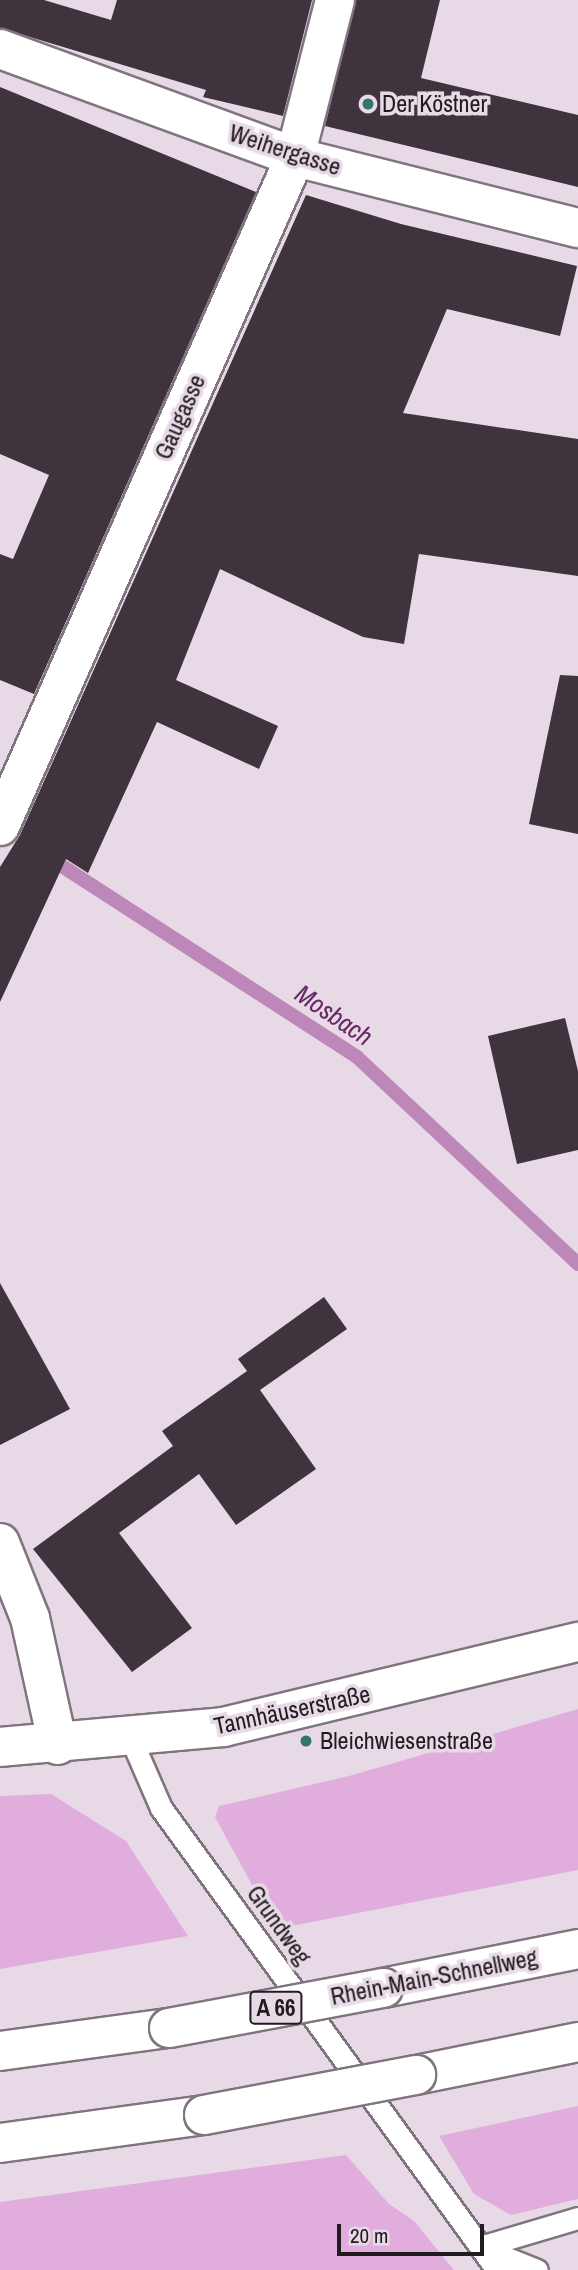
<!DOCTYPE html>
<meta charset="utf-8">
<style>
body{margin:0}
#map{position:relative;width:578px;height:2270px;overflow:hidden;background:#e7d9e5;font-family:"Archivo Narrow",sans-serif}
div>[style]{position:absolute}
.green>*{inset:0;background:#e1addd}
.stream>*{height:14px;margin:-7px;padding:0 7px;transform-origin:7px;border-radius:7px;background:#bd88b9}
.building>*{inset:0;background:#3f343e}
.roads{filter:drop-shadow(2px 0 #80757f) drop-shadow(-2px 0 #80757f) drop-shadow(0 2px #80757f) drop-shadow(0 -2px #80757f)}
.service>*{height:21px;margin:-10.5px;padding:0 10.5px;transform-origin:10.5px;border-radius:10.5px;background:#fff}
.minor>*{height:38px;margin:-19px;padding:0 19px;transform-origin:19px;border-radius:19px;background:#fff}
.tertiary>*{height:38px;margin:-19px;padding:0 19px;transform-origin:19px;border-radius:19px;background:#fff}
.motorway>*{height:38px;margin:-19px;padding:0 19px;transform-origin:19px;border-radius:19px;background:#fff}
.bridges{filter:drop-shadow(2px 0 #80757f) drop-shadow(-2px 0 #80757f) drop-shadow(0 2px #80757f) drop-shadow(0 -2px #80757f)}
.motorway-bridge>*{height:38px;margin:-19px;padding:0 19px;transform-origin:19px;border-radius:19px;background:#fff}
.dots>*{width:19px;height:19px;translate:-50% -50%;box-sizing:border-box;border:4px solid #e7d9e5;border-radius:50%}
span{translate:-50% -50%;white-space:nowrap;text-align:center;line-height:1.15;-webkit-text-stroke:7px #e7d9e5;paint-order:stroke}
.shield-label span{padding:2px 5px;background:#e7d9e5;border:2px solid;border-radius:5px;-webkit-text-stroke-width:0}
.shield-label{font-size:23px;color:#201b1f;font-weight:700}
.poi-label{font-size:24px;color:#201b1f}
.left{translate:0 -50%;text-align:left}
.street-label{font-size:24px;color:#201b1f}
.water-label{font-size:26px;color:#682765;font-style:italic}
.scale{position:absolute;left:337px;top:2224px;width:147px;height:32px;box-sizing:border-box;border:4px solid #201b1f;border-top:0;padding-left:9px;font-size:21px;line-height:24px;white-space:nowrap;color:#201b1f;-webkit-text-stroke:5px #e7d9e5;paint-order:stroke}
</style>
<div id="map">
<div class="green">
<i style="clip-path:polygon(578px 1709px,578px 1870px,276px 1929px,215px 1817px,219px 1806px,353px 1775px)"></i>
<i style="clip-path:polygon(51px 1794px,126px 1841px,188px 1936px,0 1969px,0 1796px)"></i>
<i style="clip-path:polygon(578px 2106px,578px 2199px,511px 2215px,474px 2194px,439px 2136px)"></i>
<i style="clip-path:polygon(346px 2155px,389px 2204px,414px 2221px,454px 2270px,0 2270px,0 2202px)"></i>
</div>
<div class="stream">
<i style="left:48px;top:857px;width:368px;rotate:32.9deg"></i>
<i style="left:357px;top:1057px;width:303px;rotate:43.1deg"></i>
</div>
<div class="building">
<i style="clip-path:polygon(0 0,44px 0,111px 20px,117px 0,312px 0,283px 116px,203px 97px,206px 90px,0 28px)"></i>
<i style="clip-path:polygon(356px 0,440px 0,421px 78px,578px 115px,578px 187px,325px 126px)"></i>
<i style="clip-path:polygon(0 87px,256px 192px,34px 694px,0 680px,0 554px,13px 559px,49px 475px,0 454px)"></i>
<i style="clip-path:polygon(306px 195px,401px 224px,577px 266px,560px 336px,447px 309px,403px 413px,578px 439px,578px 576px,419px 554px,404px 644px,363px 637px,220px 569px,176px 680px,278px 726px,259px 769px,157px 722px,88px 873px,66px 859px,0 1002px,0 867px,20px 835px)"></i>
<i style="clip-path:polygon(560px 675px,578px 676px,578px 834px,529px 824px)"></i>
<i style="clip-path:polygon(565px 1018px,578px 1071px,578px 1150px,517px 1164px,488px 1036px)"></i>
<i style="clip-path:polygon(0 1283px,70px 1409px,0 1445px)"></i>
<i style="clip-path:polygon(324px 1297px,347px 1329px,260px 1390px,316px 1469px,236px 1525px,199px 1474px,119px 1533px,192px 1628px,132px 1672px,33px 1549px,173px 1446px,162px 1431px,247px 1371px,238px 1359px)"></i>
</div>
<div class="roads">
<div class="service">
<i style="left:131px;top:1739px;width:75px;rotate:66.5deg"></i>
<i style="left:161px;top:1808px;width:571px;rotate:53.97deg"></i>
<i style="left:480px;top:2247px;width:102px;rotate:-16.5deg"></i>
<i style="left:482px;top:2248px;width:59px;rotate:21.8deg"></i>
</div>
<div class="minor">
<i style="left:0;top:49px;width:314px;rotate:20.1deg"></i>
<i style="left:295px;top:157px;width:292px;rotate:14.1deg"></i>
<i style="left:0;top:826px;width:731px;rotate:-66.2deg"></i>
<i style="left:295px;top:157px;width:162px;rotate:-75.7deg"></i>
<i style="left:0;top:1543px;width:81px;rotate:68.2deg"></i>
<i style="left:30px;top:1618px;width:130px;rotate:77.6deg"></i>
</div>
<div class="tertiary">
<i style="left:0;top:1747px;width:224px;rotate:-5.1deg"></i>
<i style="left:223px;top:1727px;width:365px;rotate:-13.5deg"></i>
</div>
<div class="motorway">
<i style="left:383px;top:1988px;width:199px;rotate:-11.3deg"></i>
<i style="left:0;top:2051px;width:171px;rotate:-7.8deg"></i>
<i style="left:416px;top:2075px;width:165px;rotate:-11.5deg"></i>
<i style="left:0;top:2143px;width:206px;rotate:-7.8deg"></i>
</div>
</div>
<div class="bridges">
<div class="motorway-bridge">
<i style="left:169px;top:2028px;width:218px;rotate:-10.6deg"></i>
<i style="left:204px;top:2115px;width:216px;rotate:-10.7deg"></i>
</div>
</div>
<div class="dots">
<i style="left:368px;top:104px;background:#327669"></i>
<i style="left:306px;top:1741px;background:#327669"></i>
</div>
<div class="shield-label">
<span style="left:276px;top:2008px">A 66</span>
</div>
<div class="poi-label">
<span class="left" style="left:382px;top:104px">Der Köstner</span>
<span class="left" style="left:320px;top:1741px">Bleichwiesenstraße</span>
</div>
<div class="street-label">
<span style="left:285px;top:150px;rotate:18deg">Weihergasse</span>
<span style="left:180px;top:417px;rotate:-66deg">Gaugasse</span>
<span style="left:292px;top:1710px;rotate:-12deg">Tannhäuserstraße</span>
<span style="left:279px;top:1925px;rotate:54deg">Grundweg</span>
<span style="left:434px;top:1977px;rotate:-11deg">Rhein-Main-Schnellweg</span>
</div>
<div class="water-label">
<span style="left:334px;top:1015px;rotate:34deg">Mosbach</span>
</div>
<div class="scale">20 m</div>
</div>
